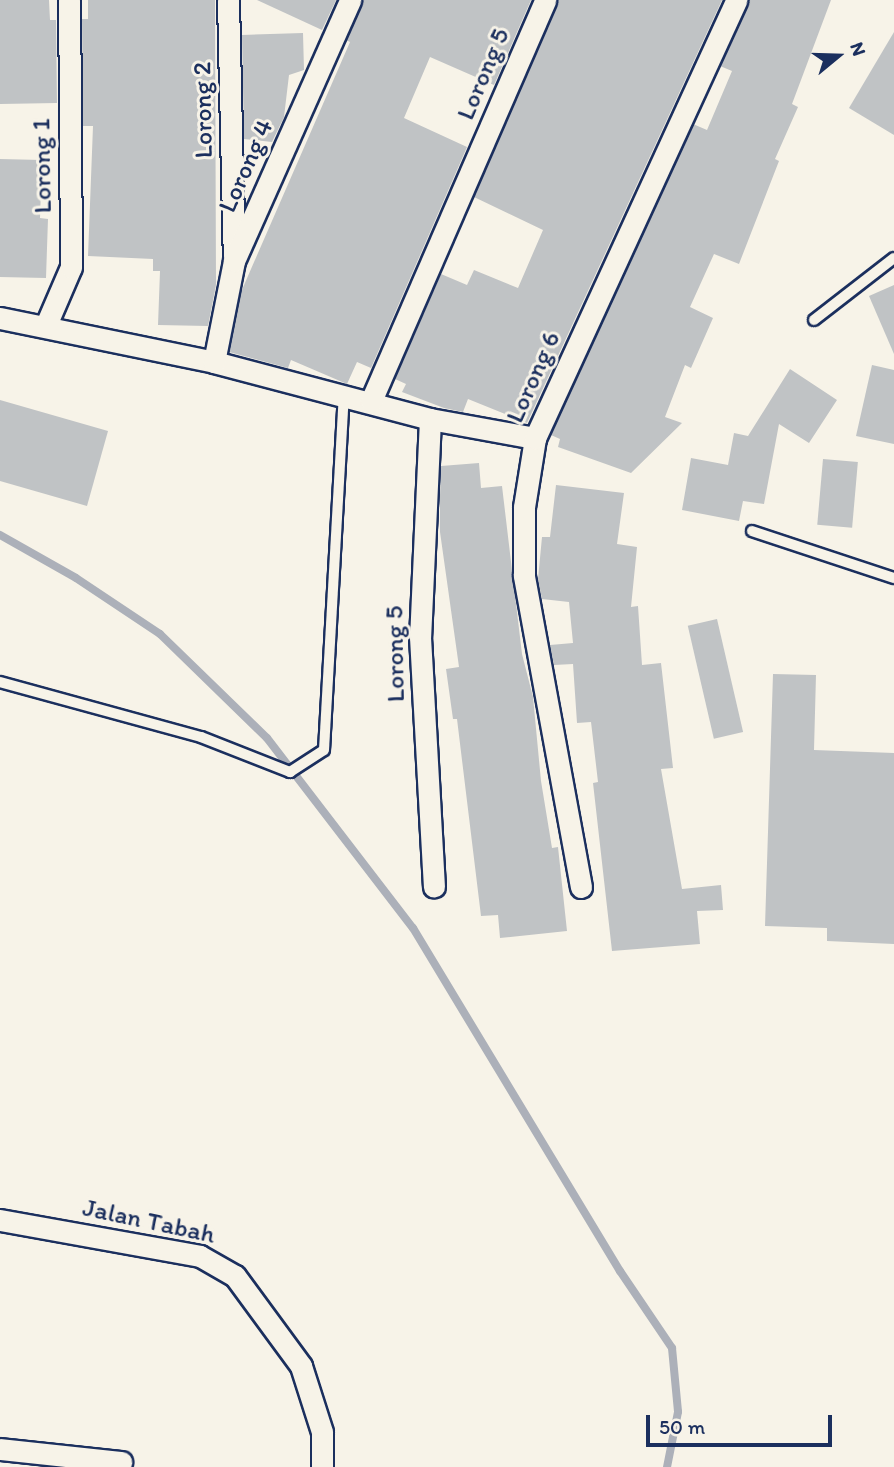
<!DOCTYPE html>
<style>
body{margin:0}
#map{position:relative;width:894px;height:1467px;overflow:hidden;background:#f7f3e8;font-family:Itim,sans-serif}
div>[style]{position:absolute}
.stream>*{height:8px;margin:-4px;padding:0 4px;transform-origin:4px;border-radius:4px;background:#acb0b9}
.building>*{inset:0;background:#c0c3c5;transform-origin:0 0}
.roads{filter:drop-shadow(2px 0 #1b2f5e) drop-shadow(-2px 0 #1b2f5e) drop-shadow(0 2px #1b2f5e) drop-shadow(0 -2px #1b2f5e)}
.service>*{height:10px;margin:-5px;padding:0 5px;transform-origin:5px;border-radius:5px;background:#f7f3e8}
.minor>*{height:21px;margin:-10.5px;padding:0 10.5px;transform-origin:10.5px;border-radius:10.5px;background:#f7f3e8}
span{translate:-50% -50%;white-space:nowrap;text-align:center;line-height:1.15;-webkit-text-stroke:6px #f7f3e8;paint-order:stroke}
.street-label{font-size:26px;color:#1b2f5e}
.north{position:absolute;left:803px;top:21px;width:70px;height:70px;-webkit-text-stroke:5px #f7f3e8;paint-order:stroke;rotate:71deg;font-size:19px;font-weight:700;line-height:28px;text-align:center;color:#1b2f5e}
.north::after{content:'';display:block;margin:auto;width:24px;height:32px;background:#1b2f5e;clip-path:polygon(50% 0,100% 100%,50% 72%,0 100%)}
.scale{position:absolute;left:646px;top:1415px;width:186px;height:32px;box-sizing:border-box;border:4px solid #1b2f5e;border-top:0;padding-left:9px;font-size:21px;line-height:24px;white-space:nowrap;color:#1b2f5e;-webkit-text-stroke:5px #f7f3e8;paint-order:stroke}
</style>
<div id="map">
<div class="stream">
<i style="left:0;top:535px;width:87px;rotate:29.5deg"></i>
<i style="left:76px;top:578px;width:101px;rotate:33.7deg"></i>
<i style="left:160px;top:634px;width:149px;rotate:44.2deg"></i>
<i style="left:267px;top:738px;width:240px;rotate:52.5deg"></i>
<i style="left:413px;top:928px;width:401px;rotate:58.9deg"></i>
<i style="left:620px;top:1271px;width:93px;rotate:56deg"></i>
<i style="left:672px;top:1348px;width:64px;rotate:84.6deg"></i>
<i style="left:678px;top:1412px;width:56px;rotate:101.3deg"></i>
</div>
<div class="building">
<i style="clip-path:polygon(0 0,49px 0,50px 20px,56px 20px,57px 103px,0 104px)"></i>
<i style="clip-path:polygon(88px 0,215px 0,216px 285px,208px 326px,158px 325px,160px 271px,153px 271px,153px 259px,88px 256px,93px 126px,83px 126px,82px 19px,88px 19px)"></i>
<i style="clip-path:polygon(257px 0,336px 0,322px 30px)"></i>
<i style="clip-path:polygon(363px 0,531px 0,494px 85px,430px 57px,404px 118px,467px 147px,371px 368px,357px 362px,347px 384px,291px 360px,288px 368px,229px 352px,241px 292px,350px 42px,346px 40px)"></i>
<i style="clip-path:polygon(558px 0,722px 0,527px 423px,468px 399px,463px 412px,444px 408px,402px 392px,406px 384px,395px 379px,441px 274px,467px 285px,474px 270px,518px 288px,543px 230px,474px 197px)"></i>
<i style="clip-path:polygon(749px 0,831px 0,792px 104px,798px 107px,775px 159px,779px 161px,739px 264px,714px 254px,690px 307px,713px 318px,691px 368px,685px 365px,665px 417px,682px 423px,631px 473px,558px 447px,560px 439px,551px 435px,693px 124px,707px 130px,732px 71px,720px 66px)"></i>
<i style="clip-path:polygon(894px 32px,894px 135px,849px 108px)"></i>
<i style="clip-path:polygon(303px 33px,304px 70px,289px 75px,284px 117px,272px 142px,244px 139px,242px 35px)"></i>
<i style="clip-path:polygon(0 159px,42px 160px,40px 218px,48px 219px,46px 278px,0 277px)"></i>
<i style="clip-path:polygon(894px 285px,894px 354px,869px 296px)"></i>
<i style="clip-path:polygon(872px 365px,894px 370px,894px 444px,856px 436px)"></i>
<i style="clip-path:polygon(790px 369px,837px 400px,809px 443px,779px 424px,764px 504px,743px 501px,739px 521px,682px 510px,691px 458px,728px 465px,734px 433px,748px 436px)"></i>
<i style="clip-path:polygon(0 400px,108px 431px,87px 506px,0 481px)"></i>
<i style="left:823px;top:459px;width:35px;height:66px;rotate:5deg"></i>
<i style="clip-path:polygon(479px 463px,481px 488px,502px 486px,522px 654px,533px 697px,541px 781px,552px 848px,558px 847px,567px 931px,500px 938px,498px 915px,481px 916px,457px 719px,453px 719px,446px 669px,459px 667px,440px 532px,440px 495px,441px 466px)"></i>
<i style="clip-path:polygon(556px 485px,624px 493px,617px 544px,637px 547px,631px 607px,638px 606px,642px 665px,661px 663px,673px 768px,661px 769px,682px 889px,721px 885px,723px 910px,697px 911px,700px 944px,612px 951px,593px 783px,598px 782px,591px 722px,577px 723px,573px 664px,554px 665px,550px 645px,573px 643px,569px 602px,542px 599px,538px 579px,542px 537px,550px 537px)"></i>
<i style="left:717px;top:619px;width:116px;height:30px;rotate:77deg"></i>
<i style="clip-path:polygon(773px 674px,816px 675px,814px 750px,894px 753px,894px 944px,827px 941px,827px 928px,765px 926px)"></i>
</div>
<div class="roads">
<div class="service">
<i style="left:814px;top:320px;width:101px;rotate:-37.8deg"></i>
<i style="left:752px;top:531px;width:150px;rotate:18.3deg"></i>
<i style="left:0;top:682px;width:208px;rotate:15.3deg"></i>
<i style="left:201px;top:737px;width:96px;rotate:21.5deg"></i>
<i style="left:290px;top:772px;width:40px;rotate:-32.9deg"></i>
<i style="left:324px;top:750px;width:354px;rotate:-86.8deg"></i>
</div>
<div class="minor">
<i style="left:228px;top:0;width:256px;rotate:88.7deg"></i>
<i style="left:0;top:318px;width:218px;rotate:11.6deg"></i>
<i style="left:214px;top:362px;width:223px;rotate:14.8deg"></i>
<i style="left:430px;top:419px;width:107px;rotate:10.3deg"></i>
<i style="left:46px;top:325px;width:63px;rotate:-66.7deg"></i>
<i style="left:71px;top:267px;width:267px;rotate:-90.4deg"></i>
<i style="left:214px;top:362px;width:103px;rotate:-78.8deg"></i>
<i style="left:234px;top:261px;width:286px;rotate:-66deg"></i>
<i style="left:371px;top:401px;width:437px;rotate:-66.5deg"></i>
<i style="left:430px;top:419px;width:218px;rotate:92.6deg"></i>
<i style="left:420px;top:637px;width:250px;rotate:86.8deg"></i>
<i style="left:581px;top:887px;width:317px;rotate:-100.4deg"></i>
<i style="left:524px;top:575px;width:68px;rotate:-90deg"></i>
<i style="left:524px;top:507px;width:70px;rotate:-80.9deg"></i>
<i style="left:535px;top:438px;width:482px;rotate:-65.3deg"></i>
<i style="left:0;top:1220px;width:203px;rotate:10.2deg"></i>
<i style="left:200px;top:1256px;width:40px;rotate:29.7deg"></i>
<i style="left:235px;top:1276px;width:112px;rotate:53.7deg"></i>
<i style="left:301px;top:1366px;width:69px;rotate:72.3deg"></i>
<i style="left:322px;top:1432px;width:35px;rotate:90deg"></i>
<i style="left:0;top:1449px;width:122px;rotate:6.1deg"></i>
</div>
</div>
<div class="street-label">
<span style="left:483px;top:74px;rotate:-67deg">Lorong 5</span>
<span style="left:203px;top:110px;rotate:-91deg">Lorong 2</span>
<span style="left:42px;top:166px;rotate:-91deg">Lorong 1</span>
<span style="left:246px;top:166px;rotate:-66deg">Lorong 4</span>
<span style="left:533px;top:377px;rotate:-66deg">Lorong 6</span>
<span style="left:395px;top:654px;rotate:-91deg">Lorong 5</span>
<span style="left:149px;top:1221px;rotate:12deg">Jalan Tabah</span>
</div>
<div class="north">N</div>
<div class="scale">50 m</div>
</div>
